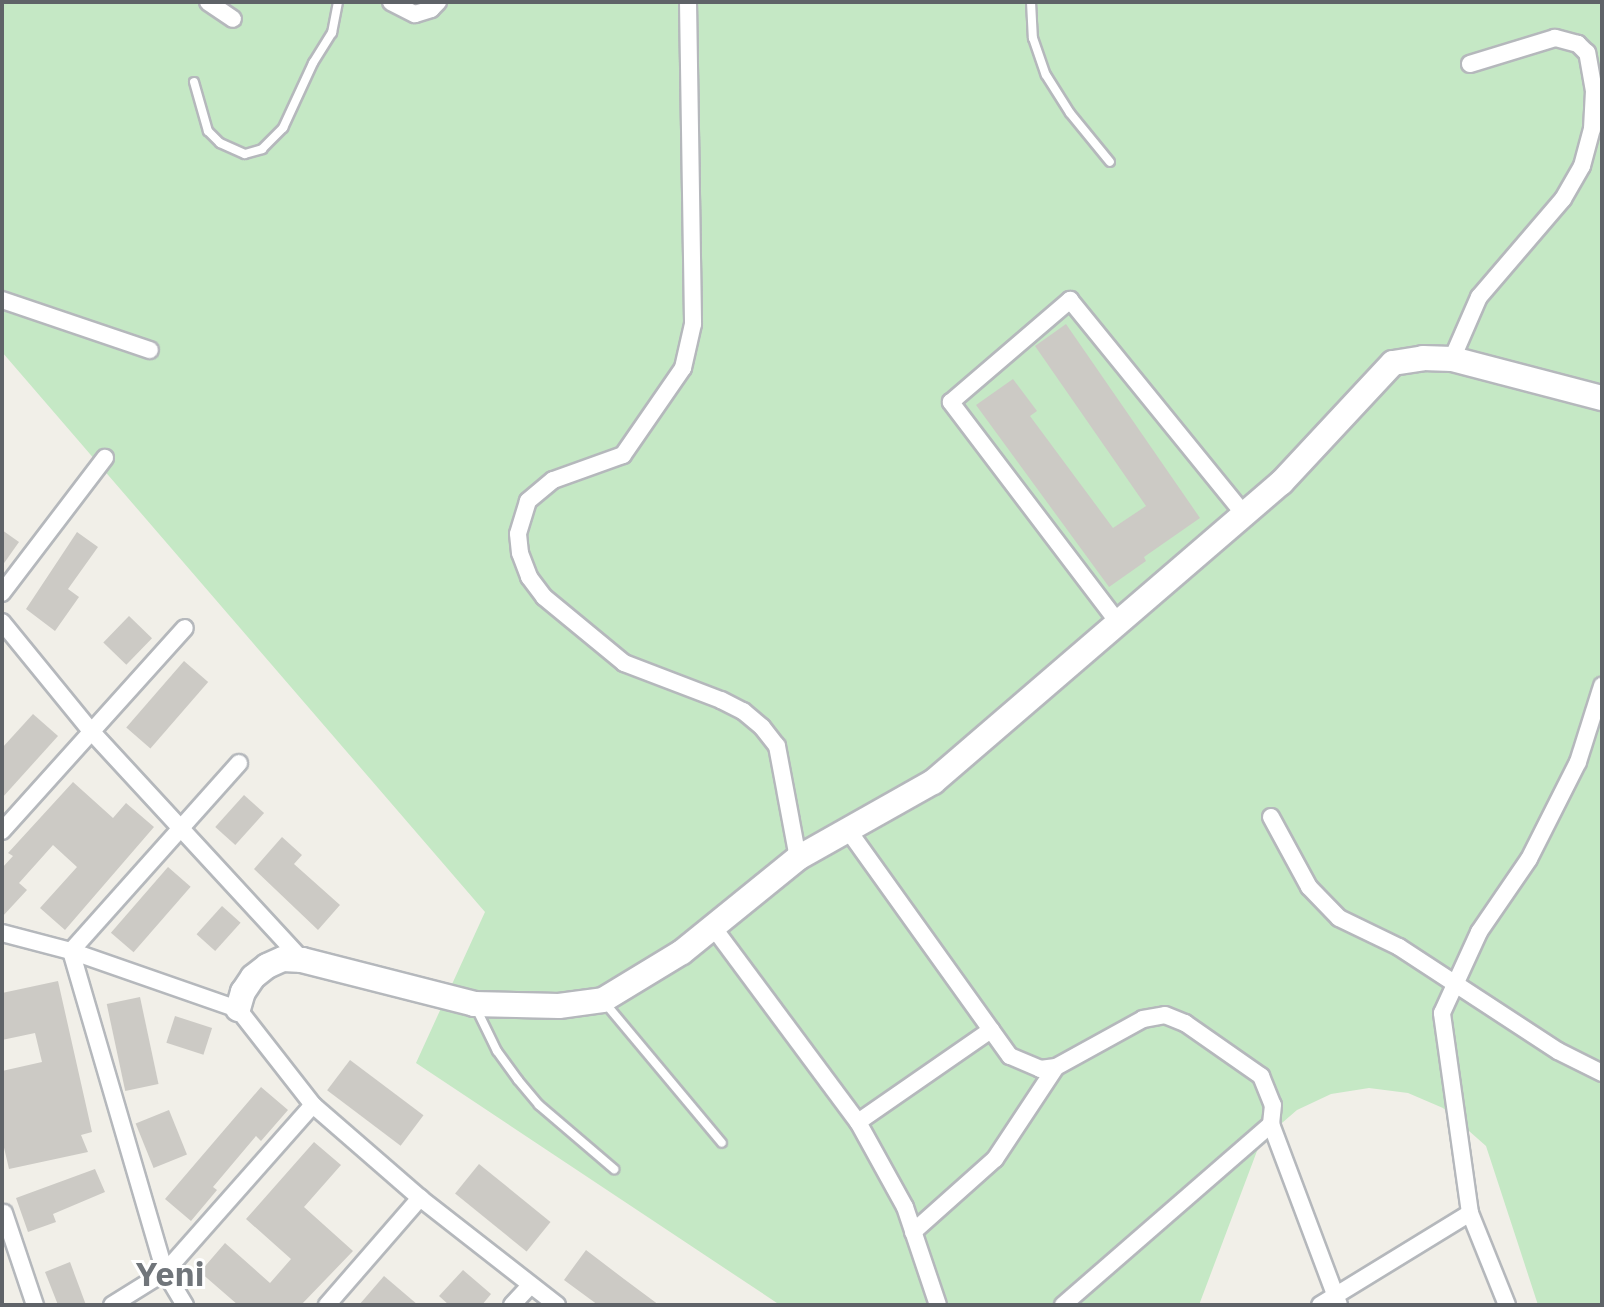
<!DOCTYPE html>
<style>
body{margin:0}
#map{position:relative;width:1604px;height:1307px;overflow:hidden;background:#f1efe8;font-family:"IBM Plex Sans",sans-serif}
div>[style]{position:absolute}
.green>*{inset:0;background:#c5e8c5}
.building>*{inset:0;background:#cccac5;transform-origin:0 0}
.roads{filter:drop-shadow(2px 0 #b5b8bc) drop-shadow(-2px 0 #b5b8bc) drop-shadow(0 2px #b5b8bc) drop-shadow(0 -2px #b5b8bc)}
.lane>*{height:8px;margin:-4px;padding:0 4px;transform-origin:4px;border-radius:4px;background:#fff}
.street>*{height:16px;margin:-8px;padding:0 8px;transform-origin:8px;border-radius:8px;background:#fff}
.secondary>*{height:24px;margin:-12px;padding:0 12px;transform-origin:12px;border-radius:12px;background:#fff}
span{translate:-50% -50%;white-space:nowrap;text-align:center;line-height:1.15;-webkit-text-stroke:6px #fff;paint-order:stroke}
.district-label{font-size:34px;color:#70757a;font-weight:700}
.frame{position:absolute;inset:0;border:4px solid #5f6368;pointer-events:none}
</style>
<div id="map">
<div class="green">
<i style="clip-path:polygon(2px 2px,1602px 2px,1602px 1305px,1538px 1305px,1486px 1146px,1443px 1108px,1408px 1093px,1369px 1088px,1331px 1094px,1297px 1110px,1268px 1135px,1257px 1151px,1199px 1305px,780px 1305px,416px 1063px,485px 912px,2px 352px)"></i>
</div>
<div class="building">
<i style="clip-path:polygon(1066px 324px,1200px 518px,1144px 557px,1146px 561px,1109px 587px,976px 405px,1013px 379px,1037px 411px,1030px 416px,1113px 528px,1146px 506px,1035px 346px)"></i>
<i style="clip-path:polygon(2px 530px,19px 542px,2px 566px)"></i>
<i style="clip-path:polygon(77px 532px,98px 547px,68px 589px,79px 597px,55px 631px,26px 609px)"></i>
<i style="left:129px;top:616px;width:32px;height:37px;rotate:44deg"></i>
<i style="left:184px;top:661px;width:32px;height:88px;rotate:41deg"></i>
<i style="clip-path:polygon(33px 714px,58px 736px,2px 798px,2px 748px)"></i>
<i style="clip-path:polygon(73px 782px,113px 818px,126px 803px,154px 827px,65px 930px,40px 908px,77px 867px,53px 845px,19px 883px,27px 890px,2px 917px,2px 868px,13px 856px,8px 853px)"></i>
<i style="left:244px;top:795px;width:27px;height:43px;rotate:42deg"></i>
<i style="clip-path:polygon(282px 837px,302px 855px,294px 864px,340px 905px,318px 930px,254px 869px)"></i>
<i style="left:168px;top:867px;width:30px;height:87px;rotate:41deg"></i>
<i style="left:222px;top:906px;width:25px;height:38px;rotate:42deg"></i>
<i style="clip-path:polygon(58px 981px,92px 1132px,81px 1135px,88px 1152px,9px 1169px,2px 1139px,2px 1071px,42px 1062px,35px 1033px,2px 1040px,2px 993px)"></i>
<i style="left:140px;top:997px;width:89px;height:34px;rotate:78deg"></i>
<i style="left:175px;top:1016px;width:39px;height:28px;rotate:18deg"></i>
<i style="left:350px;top:1060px;width:92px;height:38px;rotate:37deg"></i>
<i style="clip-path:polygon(261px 1087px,288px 1110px,261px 1141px,256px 1136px,213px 1187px,217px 1190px,191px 1221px,165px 1199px)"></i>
<i style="left:169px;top:1110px;width:48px;height:36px;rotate:68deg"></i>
<i style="clip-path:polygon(314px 1142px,341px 1165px,304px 1207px,353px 1251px,301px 1305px,238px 1305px,200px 1272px,225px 1243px,270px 1283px,291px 1259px,246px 1219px)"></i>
<i style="left:479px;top:1164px;width:92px;height:38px;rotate:39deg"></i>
<i style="clip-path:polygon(95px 1169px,105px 1192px,53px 1214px,56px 1222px,28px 1232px,16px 1198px)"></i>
<i style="clip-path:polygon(586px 1250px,624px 1279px,659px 1305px,598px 1305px,564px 1280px)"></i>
<i style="clip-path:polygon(70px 1262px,86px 1305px,58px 1305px,45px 1272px)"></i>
<i style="clip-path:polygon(463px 1270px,491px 1294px,482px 1305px,449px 1305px,439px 1296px)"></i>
<i style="clip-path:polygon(384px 1276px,418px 1305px,359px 1305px)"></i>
</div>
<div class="roads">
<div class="lane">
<i style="left:1031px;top:2px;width:36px;rotate:87deg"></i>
<i style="left:1033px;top:38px;width:39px;rotate:71deg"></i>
<i style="left:1046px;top:75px;width:45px;rotate:57.7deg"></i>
<i style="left:1070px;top:113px;width:63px;rotate:50.8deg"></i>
<i style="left:194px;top:82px;width:51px;rotate:74.1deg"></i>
<i style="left:208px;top:131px;width:17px;rotate:45deg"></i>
<i style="left:220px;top:143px;width:27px;rotate:24deg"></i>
<i style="left:245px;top:154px;width:18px;rotate:-16deg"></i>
<i style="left:262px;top:149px;width:30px;rotate:-45deg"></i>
<i style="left:283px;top:128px;width:72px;rotate:-65.2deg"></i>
<i style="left:313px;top:63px;width:36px;rotate:-58deg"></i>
<i style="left:332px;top:33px;width:32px;rotate:-79deg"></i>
<i style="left:605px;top:1003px;width:182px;rotate:50.1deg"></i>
<i style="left:476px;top:1008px;width:48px;rotate:64deg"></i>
<i style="left:497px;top:1051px;width:36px;rotate:54deg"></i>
<i style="left:518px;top:1080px;width:33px;rotate:50deg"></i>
<i style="left:539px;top:1105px;width:99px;rotate:40.5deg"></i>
</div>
<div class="street">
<i style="left:208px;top:2px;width:30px;rotate:34deg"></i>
<i style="left:391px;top:2px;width:27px;rotate:27deg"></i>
<i style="left:415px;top:14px;width:17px;rotate:-17deg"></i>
<i style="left:431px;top:9px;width:10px;rotate:-45deg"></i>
<i style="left:688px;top:2px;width:322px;rotate:89.1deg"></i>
<i style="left:693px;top:324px;width:45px;rotate:102.8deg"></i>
<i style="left:683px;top:368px;width:106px;rotate:124.6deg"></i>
<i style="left:623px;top:455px;width:74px;rotate:160.3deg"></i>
<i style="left:553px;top:480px;width:33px;rotate:140deg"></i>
<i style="left:528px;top:501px;width:34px;rotate:107deg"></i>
<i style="left:518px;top:534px;width:19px;rotate:84deg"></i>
<i style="left:520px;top:553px;width:26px;rotate:69deg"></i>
<i style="left:529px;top:577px;width:25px;rotate:53deg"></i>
<i style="left:544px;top:597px;width:104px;rotate:39.5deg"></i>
<i style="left:624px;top:663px;width:104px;rotate:20.9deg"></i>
<i style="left:721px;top:700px;width:25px;rotate:27deg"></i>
<i style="left:743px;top:711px;width:25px;rotate:40deg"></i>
<i style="left:762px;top:727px;width:24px;rotate:52deg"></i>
<i style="left:777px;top:746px;width:114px;rotate:79.4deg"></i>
<i style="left:2px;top:300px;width:156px;rotate:18.7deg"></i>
<i style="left:1452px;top:359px;width:68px;rotate:-66.5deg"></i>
<i style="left:1479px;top:297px;width:129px;rotate:-49.4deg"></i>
<i style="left:1563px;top:199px;width:38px;rotate:-60deg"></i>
<i style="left:1582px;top:166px;width:38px;rotate:-75deg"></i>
<i style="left:1592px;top:129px;width:38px;rotate:-87deg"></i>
<i style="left:1594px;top:91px;width:39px;rotate:-100deg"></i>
<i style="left:1587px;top:53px;width:13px;rotate:-135deg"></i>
<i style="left:1578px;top:44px;width:24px;rotate:-165deg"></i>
<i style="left:1555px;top:38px;width:89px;rotate:163deg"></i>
<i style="left:2px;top:593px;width:170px;rotate:-52.7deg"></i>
<i style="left:2px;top:622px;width:141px;rotate:50.8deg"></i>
<i style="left:91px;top:731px;width:311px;rotate:47.3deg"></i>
<i style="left:1120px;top:625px;width:280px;rotate:-127.2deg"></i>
<i style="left:951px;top:402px;width:157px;rotate:-40.6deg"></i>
<i style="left:1070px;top:300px;width:277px;rotate:50.9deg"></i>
<i style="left:1271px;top:817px;width:80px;rotate:61.5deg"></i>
<i style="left:1309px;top:887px;width:43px;rotate:45.9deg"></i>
<i style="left:1339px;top:918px;width:67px;rotate:25.8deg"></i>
<i style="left:1399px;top:947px;width:190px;rotate:33.2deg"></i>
<i style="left:1558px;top:1051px;width:49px;rotate:26.6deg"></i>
<i style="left:848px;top:830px;width:278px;rotate:54.4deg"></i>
<i style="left:1010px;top:1056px;width:33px;rotate:23deg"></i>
<i style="left:1040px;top:1069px;width:16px;rotate:-7deg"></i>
<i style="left:1056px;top:1067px;width:99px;rotate:-28.9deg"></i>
<i style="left:1143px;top:1019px;width:22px;rotate:-10deg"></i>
<i style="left:1165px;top:1015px;width:22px;rotate:22deg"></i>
<i style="left:1185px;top:1023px;width:93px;rotate:34.9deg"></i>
<i style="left:1261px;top:1076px;width:31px;rotate:68deg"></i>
<i style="left:1273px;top:1105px;width:19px;rotate:96deg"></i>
<i style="left:1271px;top:1124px;width:193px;rotate:69.4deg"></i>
<i style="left:2px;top:831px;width:273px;rotate:-48deg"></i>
<i style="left:713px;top:927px;width:243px;rotate:53.4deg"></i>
<i style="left:858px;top:1122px;width:97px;rotate:61.1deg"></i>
<i style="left:905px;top:1207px;width:103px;rotate:71.4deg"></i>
<i style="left:2px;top:933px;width:71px;rotate:14.6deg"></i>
<i style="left:71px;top:951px;width:177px;rotate:19.2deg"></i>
<i style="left:238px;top:1009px;width:122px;rotate:52deg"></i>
<i style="left:313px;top:1105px;width:142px;rotate:41deg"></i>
<i style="left:420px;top:1198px;width:174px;rotate:38deg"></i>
<i style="left:71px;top:951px;width:334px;rotate:73.7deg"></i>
<i style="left:165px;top:1272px;width:39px;rotate:59deg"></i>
<i style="left:71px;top:951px;width:252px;rotate:-48.2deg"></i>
<i style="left:858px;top:1122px;width:162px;rotate:-34.7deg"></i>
<i style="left:4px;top:1213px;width:97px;rotate:71.4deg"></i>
<i style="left:913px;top:1232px;width:110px;rotate:-41.7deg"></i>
<i style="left:995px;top:1159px;width:110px;rotate:-56.5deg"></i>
<i style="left:112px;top:1305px;width:62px;rotate:-31.9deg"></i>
<i style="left:165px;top:1272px;width:223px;rotate:-48.5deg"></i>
<i style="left:327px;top:1305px;width:142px;rotate:-49deg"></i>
<i style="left:512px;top:1305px;width:26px;rotate:-47deg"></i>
<i style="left:1063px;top:1305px;width:276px;rotate:-41deg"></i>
<i style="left:1320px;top:1305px;width:176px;rotate:-31.5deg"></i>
<i style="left:1507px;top:1305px;width:99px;rotate:-111.9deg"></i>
<i style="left:1470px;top:1213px;width:202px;rotate:-98deg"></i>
<i style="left:1442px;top:1013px;width:89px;rotate:-65.4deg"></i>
<i style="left:1479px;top:932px;width:88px;rotate:-55.6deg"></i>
<i style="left:1529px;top:859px;width:109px;rotate:-63.2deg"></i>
<i style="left:1578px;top:762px;width:80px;rotate:-72.5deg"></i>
</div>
<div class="secondary">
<i style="left:238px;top:1009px;width:18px;rotate:-74deg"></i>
<i style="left:243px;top:992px;width:18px;rotate:-56deg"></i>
<i style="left:253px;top:977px;width:18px;rotate:-38deg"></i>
<i style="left:267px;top:966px;width:17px;rotate:-24deg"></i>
<i style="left:283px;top:959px;width:19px;rotate:3deg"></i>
<i style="left:302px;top:960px;width:178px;rotate:14.3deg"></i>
<i style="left:474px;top:1004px;width:85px;rotate:1.3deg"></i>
<i style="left:559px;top:1006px;width:44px;rotate:-7.8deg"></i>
<i style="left:603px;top:1000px;width:92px;rotate:-31.3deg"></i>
<i style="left:682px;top:952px;width:149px;rotate:-39deg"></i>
<i style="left:798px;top:858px;width:155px;rotate:-29.4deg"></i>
<i style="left:933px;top:782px;width:459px;rotate:-40.7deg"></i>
<i style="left:1281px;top:483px;width:164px;rotate:-47deg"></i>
<i style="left:1393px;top:363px;width:30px;rotate:-9deg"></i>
<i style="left:1423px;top:358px;width:29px;rotate:2deg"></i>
<i style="left:1452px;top:359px;width:155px;rotate:14.6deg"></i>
</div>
</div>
<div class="district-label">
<span style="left:170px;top:1274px">Yeni</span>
</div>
<div class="frame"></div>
</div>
